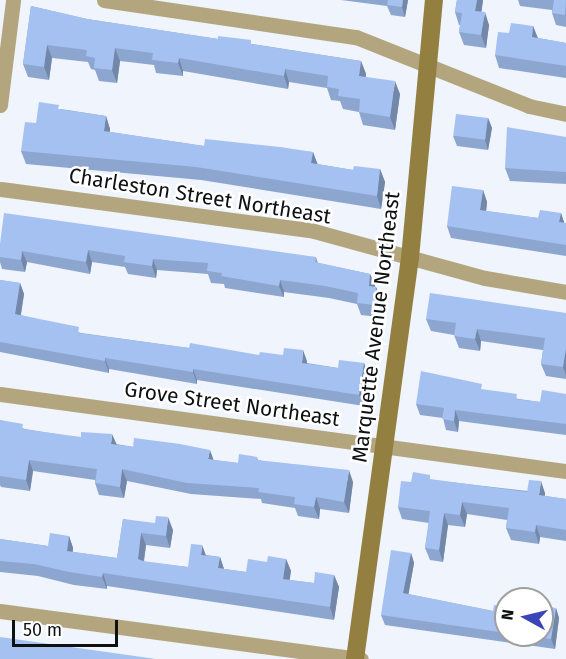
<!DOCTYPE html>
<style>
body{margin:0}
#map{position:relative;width:566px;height:659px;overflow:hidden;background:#eff4fd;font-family:"Fira Sans",sans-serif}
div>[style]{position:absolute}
.street>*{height:15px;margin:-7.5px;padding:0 7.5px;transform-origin:7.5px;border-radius:7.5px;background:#b3a67e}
.secondary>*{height:18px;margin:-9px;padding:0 9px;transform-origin:9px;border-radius:9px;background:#938041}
.wall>*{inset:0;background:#8da6cf}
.shaded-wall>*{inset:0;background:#7387a9}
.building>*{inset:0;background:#a4c1f1;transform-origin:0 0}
span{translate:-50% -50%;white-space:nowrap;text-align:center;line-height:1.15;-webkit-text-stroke:5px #fff;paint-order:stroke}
.street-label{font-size:21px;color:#0e1012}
.north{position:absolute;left:494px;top:587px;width:60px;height:60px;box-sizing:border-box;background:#fff;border:2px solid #9f9fa0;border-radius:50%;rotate:278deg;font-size:16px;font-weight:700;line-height:24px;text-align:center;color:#0e1012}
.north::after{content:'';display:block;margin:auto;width:21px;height:27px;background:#3b45b9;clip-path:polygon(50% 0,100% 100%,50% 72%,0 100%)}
.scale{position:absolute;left:12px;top:620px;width:106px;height:27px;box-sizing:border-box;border:3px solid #0e1012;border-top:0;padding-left:8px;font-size:18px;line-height:21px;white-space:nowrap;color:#0e1012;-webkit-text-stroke:4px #fff;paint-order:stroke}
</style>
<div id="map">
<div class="street">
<i style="left:104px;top:0;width:255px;rotate:8.4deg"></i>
<i style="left:356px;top:37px;width:186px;rotate:21.7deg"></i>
<i style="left:529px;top:106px;width:38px;rotate:12deg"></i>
<i style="left:0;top:105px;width:106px;rotate:-82.9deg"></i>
<i style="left:1px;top:189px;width:316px;rotate:7.6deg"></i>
<i style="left:314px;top:231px;width:177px;rotate:15.4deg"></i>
<i style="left:485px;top:278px;width:82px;rotate:9.8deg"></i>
<i style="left:0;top:394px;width:571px;rotate:7.75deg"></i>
<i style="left:0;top:611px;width:364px;rotate:7.6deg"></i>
</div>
<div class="secondary">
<i style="left:355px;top:659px;width:405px;rotate:-82.2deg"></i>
<i style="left:410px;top:258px;width:259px;rotate:-84.7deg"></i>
</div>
<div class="wall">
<i style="clip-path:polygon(341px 0,408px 0,405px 17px,391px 15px,387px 6px)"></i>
<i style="clip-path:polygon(457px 0,483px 0,481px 12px,489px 25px,486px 48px,464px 45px,459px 32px,460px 25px,459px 25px,455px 12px)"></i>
<i style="clip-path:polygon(518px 0,566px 0,566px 27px,556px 25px,552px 13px,552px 10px,520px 6px)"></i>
<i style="clip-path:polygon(31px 6px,87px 19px,218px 39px,252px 44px,361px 61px,366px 74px,366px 77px,400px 94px,395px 130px,363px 125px,359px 112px,343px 109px,340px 101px,331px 100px,327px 88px,289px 82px,288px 89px,183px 71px,183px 76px,156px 73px,154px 65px,120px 61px,117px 83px,99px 81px,95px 70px,91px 69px,88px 62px,52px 58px,49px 80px,28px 77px,23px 64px)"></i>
<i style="clip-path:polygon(533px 26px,538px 38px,566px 43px,566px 78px,499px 68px,495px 55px,509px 33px)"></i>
<i style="clip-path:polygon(61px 109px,106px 116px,110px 129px,110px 132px,204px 146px,313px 152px,317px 164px,353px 170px,380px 169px,385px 182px,381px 209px,201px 180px,26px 164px,21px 151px,36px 123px)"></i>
<i style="clip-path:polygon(488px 118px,492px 128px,488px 150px,457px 146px,453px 136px)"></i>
<i style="clip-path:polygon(566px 137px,566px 184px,510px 181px,505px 168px)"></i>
<i style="clip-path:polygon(483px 190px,487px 202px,486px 211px,538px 218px,561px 213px,564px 223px,566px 223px,566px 256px,451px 238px,447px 226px)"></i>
<i style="clip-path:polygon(0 244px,316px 257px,318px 263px,370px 274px,375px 286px,381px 298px,379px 317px,361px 315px,357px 304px,329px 298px,284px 292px,284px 297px,225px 288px,224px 284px,211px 283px,208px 274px,157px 270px,156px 278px,128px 274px,125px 267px,92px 262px,90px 274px,27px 262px,25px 272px,2px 269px,0 262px)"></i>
<i style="clip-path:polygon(0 280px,20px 283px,24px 294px,21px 315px,81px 333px,189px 348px,307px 361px,307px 363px,338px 368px,364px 363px,368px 374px,364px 406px,197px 380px,197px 384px,109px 369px,109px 373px,0 352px)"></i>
<i style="clip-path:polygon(566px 313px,566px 379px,546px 376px,541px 364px,543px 350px,481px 341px,480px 351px,459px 348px,454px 335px,431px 331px,426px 319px)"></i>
<i style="clip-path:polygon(484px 390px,519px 399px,540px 402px,566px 394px,566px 435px,459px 421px,458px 432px,446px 430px,443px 418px,420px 415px,416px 404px)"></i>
<i style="clip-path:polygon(0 420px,25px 429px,213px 460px,238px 463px,257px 457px,258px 460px,353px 482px,349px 513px,320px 509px,319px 519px,298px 516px,295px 508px,262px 503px,261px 499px,191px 494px,127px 481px,124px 498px,99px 495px,95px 483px,95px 480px,33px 471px,30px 491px,1px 487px,0 485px)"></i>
<i style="clip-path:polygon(432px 480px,545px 493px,545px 496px,566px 499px,566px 541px,540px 537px,539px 544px,511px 540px,506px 528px,507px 520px,467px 514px,465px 527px,448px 525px,443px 562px,430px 560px,425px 548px,429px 523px,402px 519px,398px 507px,411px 482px)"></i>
<i style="clip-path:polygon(123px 519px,173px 530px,170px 548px,146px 545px,144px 562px,188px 567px,206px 555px,220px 557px,224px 569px,246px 572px,267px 562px,286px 559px,291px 571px,289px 580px,314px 583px,334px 575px,339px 587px,334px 620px,107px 586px,107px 589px,74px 585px,38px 576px,0 572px,0 539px,48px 546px,69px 536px,73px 548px,73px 552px,117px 558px)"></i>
<i style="clip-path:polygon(411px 553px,414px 563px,408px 594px,493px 611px,506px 606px,506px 635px,542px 635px,556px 608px,559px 618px,555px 649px,385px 625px,381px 615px)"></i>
</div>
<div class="shaded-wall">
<i style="clip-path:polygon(403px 0,408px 0,405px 17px,402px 7px)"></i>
<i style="clip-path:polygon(477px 0,483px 0,480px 24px,475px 11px)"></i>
<i style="clip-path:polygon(485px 12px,489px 25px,486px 48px,481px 35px)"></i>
<i style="clip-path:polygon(533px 26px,538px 39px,532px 37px)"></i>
<i style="clip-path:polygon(47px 45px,52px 58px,49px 80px,44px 67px)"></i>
<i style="clip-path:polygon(115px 48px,120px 61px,117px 83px,112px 70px)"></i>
<i style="clip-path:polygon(179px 58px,183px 71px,183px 76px,178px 63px)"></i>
<i style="clip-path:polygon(361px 61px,366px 74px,364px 89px,359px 76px)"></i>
<i style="clip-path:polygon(285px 69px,289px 82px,288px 89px,284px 76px)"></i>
<i style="clip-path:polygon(395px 81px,400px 94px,395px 130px,390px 117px)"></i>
<i style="clip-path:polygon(106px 116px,110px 129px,108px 144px,104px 131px)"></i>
<i style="clip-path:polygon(488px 118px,492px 128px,488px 150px,485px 140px)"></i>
<i style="clip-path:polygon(313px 152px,318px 165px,311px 163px)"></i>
<i style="clip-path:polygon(380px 169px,385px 182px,381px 209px,377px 196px)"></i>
<i style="clip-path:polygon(483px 190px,487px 202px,485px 222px,480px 210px)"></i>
<i style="clip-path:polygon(561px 213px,565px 225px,559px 222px)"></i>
<i style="clip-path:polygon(88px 250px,92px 262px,90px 274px,86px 262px)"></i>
<i style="clip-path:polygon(22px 251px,27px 262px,25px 272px,21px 260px)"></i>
<i style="clip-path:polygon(153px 259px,157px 270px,156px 278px,152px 266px)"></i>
<i style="clip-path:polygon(370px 274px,375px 285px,373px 297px,369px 286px)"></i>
<i style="clip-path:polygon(280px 280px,284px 292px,284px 297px,279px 286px)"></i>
<i style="clip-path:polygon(20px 283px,24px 294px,19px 325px,15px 314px)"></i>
<i style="clip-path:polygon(376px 287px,381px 298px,379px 317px,374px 305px)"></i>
<i style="clip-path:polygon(477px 329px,481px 341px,480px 351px,475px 339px)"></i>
<i style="clip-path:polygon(565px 349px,566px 350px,566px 375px,563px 367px)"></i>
<i style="clip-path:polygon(303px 350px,307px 361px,306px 374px,302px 363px)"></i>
<i style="clip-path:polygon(105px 358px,109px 369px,109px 373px,105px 361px)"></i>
<i style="clip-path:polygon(364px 363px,368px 374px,364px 406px,359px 395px)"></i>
<i style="clip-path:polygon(193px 369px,197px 380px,197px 384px,193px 372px)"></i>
<i style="clip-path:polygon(455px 410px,459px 421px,458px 432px,454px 421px)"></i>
<i style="clip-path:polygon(112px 434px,117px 445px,111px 444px)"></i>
<i style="clip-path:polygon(210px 450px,214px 461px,208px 459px)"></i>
<i style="clip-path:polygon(29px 460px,33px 471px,30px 491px,26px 480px)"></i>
<i style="clip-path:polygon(122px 469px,127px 481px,124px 498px,120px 487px)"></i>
<i style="clip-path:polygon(349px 470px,353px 482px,349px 513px,344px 502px)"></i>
<i style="clip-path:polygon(541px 481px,545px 493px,544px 507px,539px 495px)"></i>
<i style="clip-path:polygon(316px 497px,320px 509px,319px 519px,314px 507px)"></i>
<i style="clip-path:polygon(462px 502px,467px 514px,465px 527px,460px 515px)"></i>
<i style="clip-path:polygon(444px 513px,448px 525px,443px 562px,439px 550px)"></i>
<i style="clip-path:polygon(168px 517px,173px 530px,170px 548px,166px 536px)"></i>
<i style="clip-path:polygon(536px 525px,540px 537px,539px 544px,535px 532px)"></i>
<i style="clip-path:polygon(141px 533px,146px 545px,142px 572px,138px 559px)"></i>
<i style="clip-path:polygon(69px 536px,73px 548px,71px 563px,67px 551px)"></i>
<i style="clip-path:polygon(202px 545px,207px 558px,201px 555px)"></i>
<i style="clip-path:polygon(411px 553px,414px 563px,407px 603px,403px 593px)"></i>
<i style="clip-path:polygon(220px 557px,224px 569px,218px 568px)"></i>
<i style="clip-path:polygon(286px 559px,291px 571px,288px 591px,283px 579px)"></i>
<i style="clip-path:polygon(103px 573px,107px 586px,107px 589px,102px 577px)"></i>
<i style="clip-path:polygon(334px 575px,339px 587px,334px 620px,330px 607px)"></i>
<i style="clip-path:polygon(556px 608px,559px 618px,555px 649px,551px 639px)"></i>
</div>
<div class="building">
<i style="clip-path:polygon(388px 0,403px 0,402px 7px,387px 5px)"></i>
<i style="clip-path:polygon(457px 0,477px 0,475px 11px,485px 12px,481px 35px,459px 32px,462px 13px,455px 12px)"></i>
<i style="clip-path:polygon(554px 0,566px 0,565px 15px,552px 13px)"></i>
<i style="clip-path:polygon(31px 6px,87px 19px,218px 39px,218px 36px,251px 40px,251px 44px,361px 61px,359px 76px,395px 81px,390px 117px,359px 112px,360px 99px,338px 96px,339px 89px,327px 87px,328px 76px,285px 69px,284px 76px,179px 58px,178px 63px,152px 60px,153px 53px,115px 48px,112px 70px,94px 68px,95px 58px,86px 56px,87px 50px,47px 45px,44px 67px,23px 64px)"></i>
<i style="clip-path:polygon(511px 23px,533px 26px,532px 37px,566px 43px,566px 66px,495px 55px,498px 32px,509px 33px)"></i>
<i style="clip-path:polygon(39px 102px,59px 105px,58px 109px,106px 116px,104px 131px,204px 146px,205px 139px,280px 147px,313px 152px,311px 163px,353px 170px,354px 166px,380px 169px,377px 196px,196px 167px,21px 151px,25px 122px,36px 123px)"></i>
<i style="left:456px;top:114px;width:32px;height:22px;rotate:7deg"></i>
<i style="clip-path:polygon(507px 127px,566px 137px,566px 172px,505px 168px)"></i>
<i style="clip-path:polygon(452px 186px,483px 190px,480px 210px,538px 218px,540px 210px,561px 213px,559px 222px,566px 223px,566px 245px,447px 226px)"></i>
<i style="clip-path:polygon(4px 213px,316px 257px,315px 262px,370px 274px,369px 286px,376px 287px,374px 305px,357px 303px,358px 293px,325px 286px,280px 280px,279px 286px,221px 276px,222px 273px,207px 271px,208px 263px,153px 259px,152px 266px,124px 262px,125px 256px,88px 250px,86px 262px,22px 251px,21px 260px,0 257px,0 244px)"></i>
<i style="clip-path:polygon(0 280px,20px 283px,15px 314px,79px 327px,78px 333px,189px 348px,190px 343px,259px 355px,260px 352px,283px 355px,284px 348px,303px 350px,302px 363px,338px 368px,339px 360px,364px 363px,359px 395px,193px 369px,193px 372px,105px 358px,105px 361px,0 342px)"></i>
<i style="clip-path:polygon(430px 293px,566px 313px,566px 349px,563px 367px,541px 364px,545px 338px,477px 329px,475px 339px,454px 336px,456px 323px,426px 319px)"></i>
<i style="clip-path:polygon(421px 371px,482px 384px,481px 389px,517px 394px,516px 399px,540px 402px,542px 390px,566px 394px,566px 424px,455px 410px,454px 421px,442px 419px,444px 408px,416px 404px)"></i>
<i style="clip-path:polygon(0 420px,23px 424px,22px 429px,81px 437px,81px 432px,112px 434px,111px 444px,133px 447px,134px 438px,180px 444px,210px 450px,208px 459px,238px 463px,239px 454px,257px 457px,257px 460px,349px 470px,344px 502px,316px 497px,314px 507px,294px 504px,295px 497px,258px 492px,259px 488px,187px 483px,122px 469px,120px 487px,95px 483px,97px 469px,29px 460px,26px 480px,0 476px)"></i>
<i style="clip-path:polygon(413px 472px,430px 475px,430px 479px,527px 492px,529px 480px,541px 481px,539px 495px,566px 499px,566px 530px,536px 525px,535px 532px,506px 528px,509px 508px,462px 502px,460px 515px,444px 513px,439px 550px,425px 548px,430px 511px,398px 507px,401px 481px,411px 482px)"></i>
<i style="clip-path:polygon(156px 516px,168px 517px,166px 536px,141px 533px,138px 559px,143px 561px,188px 567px,191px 544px,202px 545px,201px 555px,220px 557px,218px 568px,246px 572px,248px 559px,267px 562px,268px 556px,286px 559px,283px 579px,314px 583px,315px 572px,334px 575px,330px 607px,103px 573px,102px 577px,69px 572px,34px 564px,0 561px,0 539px,48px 546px,50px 533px,69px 536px,67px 551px,117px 558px,123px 519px,155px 523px)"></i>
<i style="clip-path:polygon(391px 550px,411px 553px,403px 593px,493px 611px,494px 605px,506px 606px,506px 633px,381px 615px)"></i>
<i style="clip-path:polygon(542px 606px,556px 608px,551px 639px,523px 635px,542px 635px)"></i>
<i style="clip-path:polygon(0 637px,156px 659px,0 659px)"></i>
</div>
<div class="street-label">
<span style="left:200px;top:196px;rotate:9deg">Charleston Street Northeast</span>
<span style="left:376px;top:327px;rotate:-83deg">Marquette Avenue Northeast</span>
<span style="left:232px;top:404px;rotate:8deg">Grove Street Northeast</span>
</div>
<div class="north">N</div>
<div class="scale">50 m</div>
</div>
